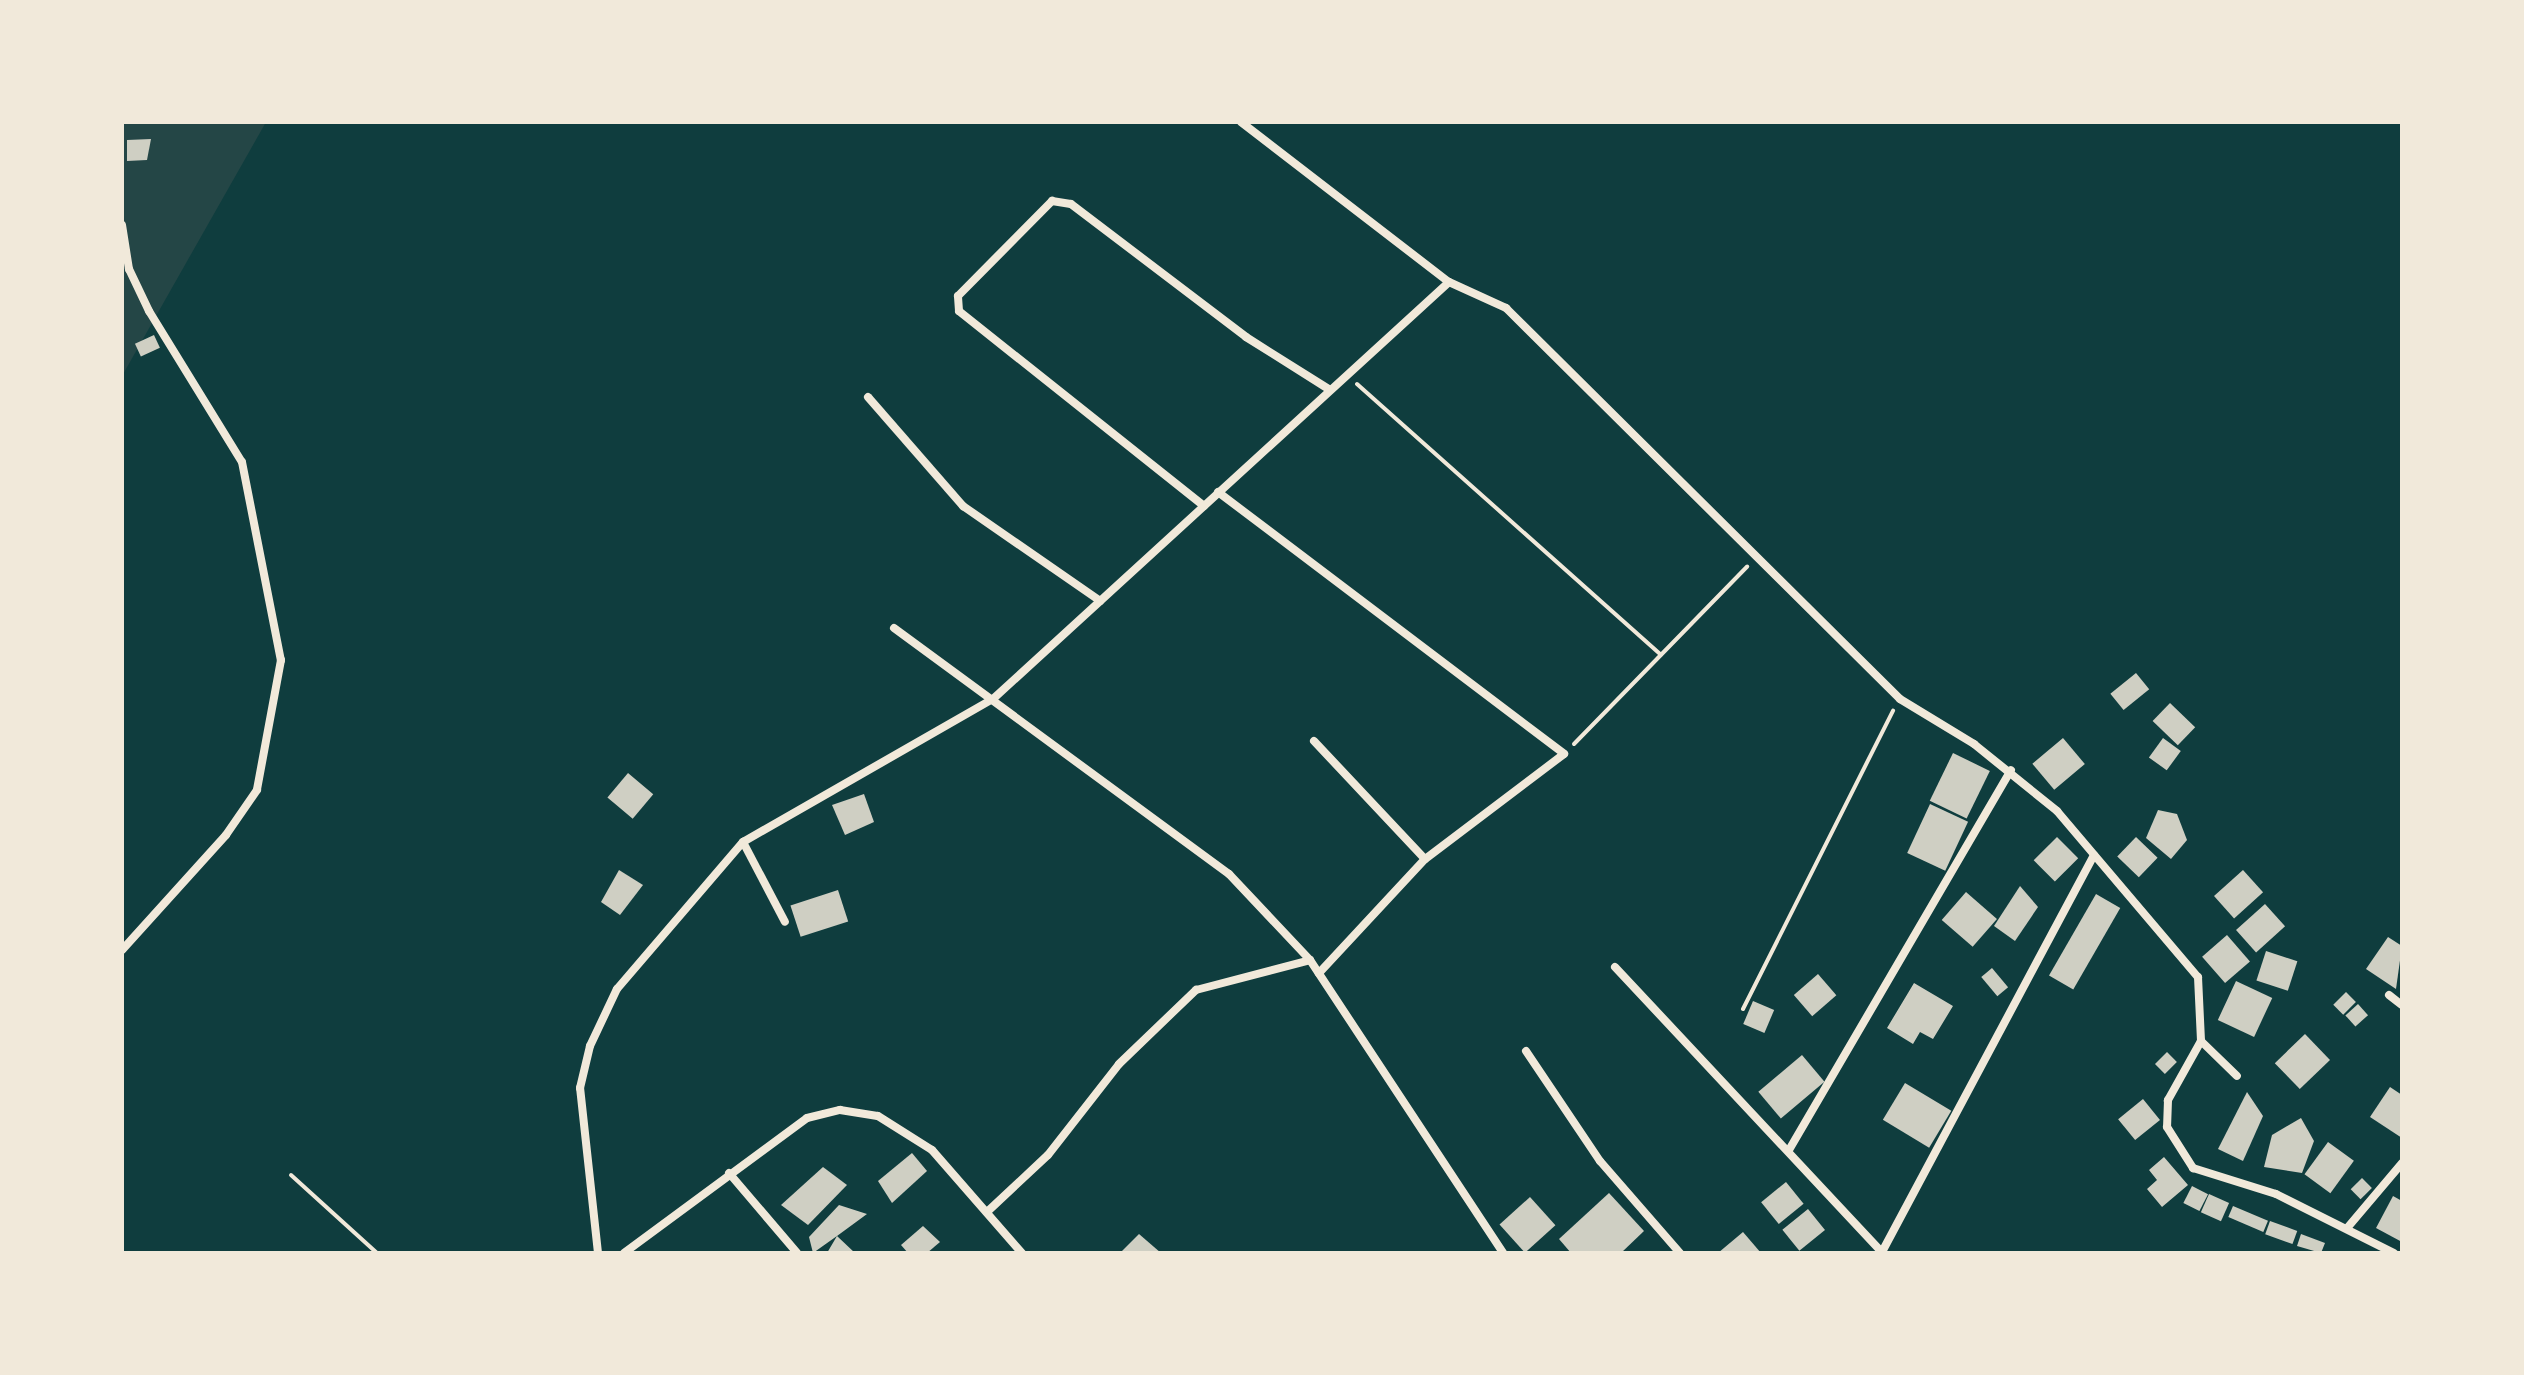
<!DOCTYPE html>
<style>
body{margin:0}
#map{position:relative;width:2524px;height:1375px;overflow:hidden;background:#0f3d3e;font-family:Helvetica,sans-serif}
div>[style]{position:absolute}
.green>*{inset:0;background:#244646}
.building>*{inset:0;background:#cfcfc3;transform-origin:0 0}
.path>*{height:4px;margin:-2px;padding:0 2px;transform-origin:2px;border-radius:2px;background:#f1e9da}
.minor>*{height:8px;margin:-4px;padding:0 4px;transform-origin:4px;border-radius:4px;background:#f1e9da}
span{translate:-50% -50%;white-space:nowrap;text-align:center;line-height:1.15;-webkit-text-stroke:8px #f1e9da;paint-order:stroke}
.frame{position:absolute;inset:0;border:124px solid #f1e9da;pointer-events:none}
</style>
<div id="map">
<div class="green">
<i style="clip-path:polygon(122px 122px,266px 122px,122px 376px)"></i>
</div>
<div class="building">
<i style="clip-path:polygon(151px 139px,147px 160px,127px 161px,127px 140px)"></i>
<i style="left:154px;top:335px;width:14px;height:21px;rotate:65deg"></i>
<i style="left:2136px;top:673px;width:21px;height:33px;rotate:51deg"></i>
<i style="left:2170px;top:703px;width:35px;height:25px;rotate:44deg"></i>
<i style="left:2063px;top:738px;width:34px;height:40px;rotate:50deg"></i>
<i style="left:2163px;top:738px;width:22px;height:24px;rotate:36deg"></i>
<i style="left:1953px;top:753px;width:41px;height:53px;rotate:26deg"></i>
<i style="left:628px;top:773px;width:33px;height:32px;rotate:40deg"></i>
<i style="clip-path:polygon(864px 794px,874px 822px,845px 835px,832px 805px)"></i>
<i style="left:1930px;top:804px;width:42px;height:54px;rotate:25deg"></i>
<i style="clip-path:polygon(2158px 810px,2177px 814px,2187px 840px,2171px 859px,2146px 838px)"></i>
<i style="left:2057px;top:837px;width:30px;height:33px;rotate:45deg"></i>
<i style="left:2136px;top:837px;width:30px;height:27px;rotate:44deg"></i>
<i style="clip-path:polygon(619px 870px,643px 885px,620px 915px,601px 902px)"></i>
<i style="left:2243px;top:870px;width:30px;height:39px;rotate:48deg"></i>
<i style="clip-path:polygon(2020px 886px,2038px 907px,2015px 941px,1994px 926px)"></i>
<i style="left:838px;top:890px;width:33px;height:50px;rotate:72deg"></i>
<i style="left:1966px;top:892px;width:41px;height:37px;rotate:41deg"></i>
<i style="left:2096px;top:894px;width:28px;height:94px;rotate:30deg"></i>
<i style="left:2265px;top:904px;width:30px;height:39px;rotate:48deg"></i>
<i style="left:2227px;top:935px;width:35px;height:33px;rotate:49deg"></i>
<i style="clip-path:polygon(2388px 937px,2402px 946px,2396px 989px,2366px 969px)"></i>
<i style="left:2266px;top:951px;width:33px;height:31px;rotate:18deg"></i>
<i style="left:1992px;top:968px;width:25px;height:14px;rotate:50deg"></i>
<i style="left:1818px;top:974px;width:28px;height:32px;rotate:49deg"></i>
<i style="left:2236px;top:981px;width:40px;height:43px;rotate:25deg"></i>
<i style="clip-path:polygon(1914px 983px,1953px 1006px,1933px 1039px,1920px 1032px,1913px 1044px,1887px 1028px)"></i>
<i style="left:2346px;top:992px;width:14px;height:18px;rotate:45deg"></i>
<i style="left:1753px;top:1001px;width:23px;height:25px;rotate:23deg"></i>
<i style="left:2358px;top:1004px;width:15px;height:17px;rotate:48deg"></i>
<i style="left:2305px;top:1034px;width:36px;height:42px;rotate:46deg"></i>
<i style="left:2167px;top:1052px;width:14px;height:17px;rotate:45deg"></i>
<i style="left:1802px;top:1055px;width:35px;height:57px;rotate:50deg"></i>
<i style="left:1905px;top:1083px;width:54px;height:43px;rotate:31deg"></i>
<i style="clip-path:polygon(2390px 1087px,2402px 1095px,2402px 1138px,2370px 1117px)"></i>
<i style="clip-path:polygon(2247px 1092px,2263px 1116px,2243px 1161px,2218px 1149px)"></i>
<i style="left:2143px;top:1099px;width:27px;height:32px;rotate:51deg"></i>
<i style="clip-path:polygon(2301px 1118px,2314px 1141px,2302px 1173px,2264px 1167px,2272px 1135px)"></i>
<i style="left:2328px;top:1142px;width:32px;height:40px;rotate:36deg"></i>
<i style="clip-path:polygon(912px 1153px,927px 1171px,892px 1203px,878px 1181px)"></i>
<i style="clip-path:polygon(2164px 1157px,2188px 1185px,2162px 1207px,2147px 1189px,2157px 1180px,2149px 1170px)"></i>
<i style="clip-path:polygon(823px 1167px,847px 1185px,808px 1225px,781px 1205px)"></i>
<i style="left:2362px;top:1178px;width:14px;height:16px;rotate:45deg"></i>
<i style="left:1786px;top:1182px;width:28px;height:32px;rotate:51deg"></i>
<i style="left:2192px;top:1186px;width:18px;height:19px;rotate:27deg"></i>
<i style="clip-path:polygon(1609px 1193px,1644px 1231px,1621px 1253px,1571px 1253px,1559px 1239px)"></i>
<i style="left:2209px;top:1194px;width:22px;height:20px;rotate:24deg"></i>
<i style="clip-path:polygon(2393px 1196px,2402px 1201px,2402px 1242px,2376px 1228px)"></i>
<i style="left:1530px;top:1197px;width:38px;height:41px;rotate:48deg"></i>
<i style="clip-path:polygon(839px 1205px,867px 1214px,837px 1236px,855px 1253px,827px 1253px,837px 1236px,813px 1253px,809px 1237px)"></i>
<i style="left:2233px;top:1206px;width:38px;height:12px;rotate:23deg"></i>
<i style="left:1808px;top:1209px;width:27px;height:33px;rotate:51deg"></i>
<i style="left:2270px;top:1221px;width:29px;height:14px;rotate:20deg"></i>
<i style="clip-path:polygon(923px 1226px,940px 1242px,927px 1253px,908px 1253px,901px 1245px)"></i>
<i style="clip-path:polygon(1743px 1232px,1761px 1253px,1718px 1253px)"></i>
<i style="clip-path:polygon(1139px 1234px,1161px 1253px,1120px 1253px)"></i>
<i style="clip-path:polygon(2301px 1234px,2325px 1243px,2321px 1253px,2297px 1246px)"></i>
</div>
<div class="path">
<i style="left:1357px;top:384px;width:407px;rotate:41.7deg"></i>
<i style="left:1574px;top:744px;width:248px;rotate:-45.7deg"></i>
<i style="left:1743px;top:1009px;width:334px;rotate:-63.3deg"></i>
<i style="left:291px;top:1175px;width:116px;rotate:42.2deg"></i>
</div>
<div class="minor">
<i style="left:1241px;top:122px;width:262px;rotate:37.6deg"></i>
<i style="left:1449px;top:282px;width:63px;rotate:24.5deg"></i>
<i style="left:1506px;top:308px;width:555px;rotate:44.78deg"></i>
<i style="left:1900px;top:699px;width:87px;rotate:31.3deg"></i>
<i style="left:1974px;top:744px;width:107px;rotate:38.9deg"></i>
<i style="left:2057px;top:811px;width:218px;rotate:49.7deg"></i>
<i style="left:2198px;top:977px;width:64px;rotate:87.3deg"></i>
<i style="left:122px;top:225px;width:45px;rotate:81deg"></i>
<i style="left:129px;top:269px;width:47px;rotate:64.5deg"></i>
<i style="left:149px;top:311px;width:177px;rotate:58.4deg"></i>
<i style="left:242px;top:462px;width:202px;rotate:78.9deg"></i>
<i style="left:281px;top:660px;width:132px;rotate:100.5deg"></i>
<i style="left:257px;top:790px;width:55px;rotate:124.6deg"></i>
<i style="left:226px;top:835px;width:155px;rotate:132.1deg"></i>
<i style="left:868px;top:397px;width:145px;rotate:48.9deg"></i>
<i style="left:963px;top:506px;width:167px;rotate:34.7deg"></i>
<i style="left:1218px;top:492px;width:434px;rotate:37.1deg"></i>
<i style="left:1564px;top:754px;width:174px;rotate:142.9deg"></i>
<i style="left:1425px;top:859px;width:156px;rotate:132.9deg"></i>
<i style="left:1204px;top:506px;width:313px;rotate:-141.5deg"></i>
<i style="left:959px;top:311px;width:15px;rotate:-94deg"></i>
<i style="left:958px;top:296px;width:134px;rotate:-45.3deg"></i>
<i style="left:1052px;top:201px;width:19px;rotate:9deg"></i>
<i style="left:1071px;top:204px;width:220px;rotate:37.2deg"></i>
<i style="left:1246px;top:337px;width:99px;rotate:32.2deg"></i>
<i style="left:894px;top:628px;width:416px;rotate:36.3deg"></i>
<i style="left:1229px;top:874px;width:118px;rotate:46.7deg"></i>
<i style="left:1310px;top:960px;width:351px;rotate:56.6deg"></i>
<i style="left:1314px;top:741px;width:162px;rotate:46.8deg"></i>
<i style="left:743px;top:842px;width:90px;rotate:62.3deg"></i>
<i style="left:1615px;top:967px;width:391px;rotate:46.9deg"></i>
<i style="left:1882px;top:1252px;width:450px;rotate:-61.9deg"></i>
<i style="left:2389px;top:995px;width:16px;rotate:38deg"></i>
<i style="left:2201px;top:1041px;width:68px;rotate:119.2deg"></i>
<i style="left:2168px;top:1100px;width:27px;rotate:92deg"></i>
<i style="left:2167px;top:1127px;width:49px;rotate:57.6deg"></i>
<i style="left:2193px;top:1168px;width:87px;rotate:17.4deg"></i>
<i style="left:2276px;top:1194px;width:132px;rotate:26.6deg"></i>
<i style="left:2201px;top:1041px;width:50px;rotate:44.2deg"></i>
<i style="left:1526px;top:1051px;width:133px;rotate:56.1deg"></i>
<i style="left:1600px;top:1161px;width:122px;rotate:49deg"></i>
<i style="left:1789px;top:1150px;width:440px;rotate:-59.7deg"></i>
<i style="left:729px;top:1173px;width:105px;rotate:49.6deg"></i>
<i style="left:987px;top:1212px;width:83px;rotate:-43.1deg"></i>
<i style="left:1048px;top:1155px;width:115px;rotate:-52deg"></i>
<i style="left:1119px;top:1064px;width:107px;rotate:-43.9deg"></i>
<i style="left:1196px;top:990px;width:118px;rotate:-14.7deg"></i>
<i style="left:2348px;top:1227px;width:84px;rotate:-49.8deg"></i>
<i style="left:598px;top:1253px;width:166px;rotate:-96.2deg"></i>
<i style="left:580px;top:1088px;width:43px;rotate:-76.6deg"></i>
<i style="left:590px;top:1046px;width:63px;rotate:-64.7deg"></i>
<i style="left:617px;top:989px;width:194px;rotate:-49.4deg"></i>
<i style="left:743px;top:842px;width:288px;rotate:-29.8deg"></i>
<i style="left:993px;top:699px;width:618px;rotate:-42.44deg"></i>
<i style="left:624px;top:1253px;width:227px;rotate:-36.4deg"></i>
<i style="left:807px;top:1118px;width:34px;rotate:-14deg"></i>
<i style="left:840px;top:1110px;width:38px;rotate:9deg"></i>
<i style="left:878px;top:1116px;width:64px;rotate:32.2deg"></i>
<i style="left:932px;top:1150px;width:137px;rotate:48.9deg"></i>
</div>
<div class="frame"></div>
</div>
